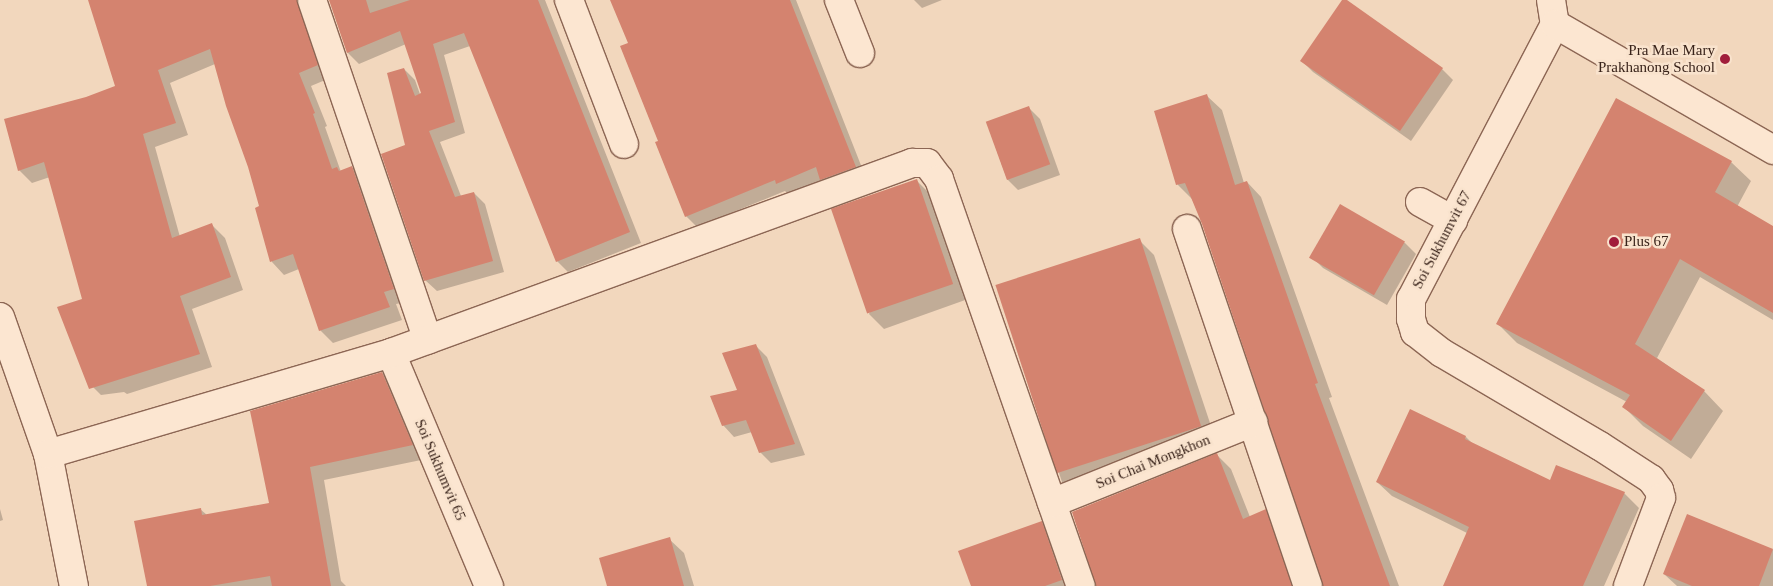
<!DOCTYPE html>
<html>
<head>
<meta charset="utf-8">
<style>
	body { margin:0 }
	#map { position:relative; width:1773px; height:586px; overflow:hidden; background:#f2d7bd; font-family:"Times New Roman",serif }
	div>[style] { position:absolute }
	.shadow>* { inset:0; background:#0003 }
	.building>* { inset:0; background:#d4836f; transform-origin:0 0 }
	.roads { filter:drop-shadow(1px 0 #8c6654) drop-shadow(-1px 0 #8c6654) drop-shadow(0 1px #8c6654) drop-shadow(0 -1px #8c6654) }
	.minor>* { height:28px; margin:-14px; padding:0 14px; transform-origin:14px; border-radius:14px; background:#fce6d1 }
	.dots>* { width:14px; height:14px; translate:-50% -50%; box-sizing:border-box; border:2px solid #f9e3cd; border-radius:50% }
	span { translate:-50% -50%; white-space:nowrap; text-align:center; line-height:1.15; -webkit-text-stroke:5px #f9e3cd; paint-order:stroke }
	.poi-label { font-size:15px; color:#39231a }
	.right { translate:-100% -50%; text-align:right }
	.left { translate:0 -50%; text-align:left }
	.street-label { font-size:15px; color:#39231a }
</style>
</head>
<body>
<div id="map">
	<div class="shadow">
		<i style="clip-path:polygon(89px 0,308px 0,330px 78px,311px 86px,327px 126px,325px 127px,341px 172px,352px 167px,364px 180px,406px 302px,396px 304px,402px 320px,333px 343px,320px 330px,299px 269px,284px 275px,272px 262px,256px 208px,260px 207px,249px 166px,215px 64px,170px 83px,188px 135px,155px 147px,180px 237px,212px 225px,225px 238px,243px 290px,192px 309px,212px 367px,127px 394px,124px 392px,101px 395px,88px 382px,84px 300px,50px 177px,32px 183px,19px 170px,86px 98px,116px 87px)"></i>
		<i style="clip-path:polygon(366px 0,545px 0,641px 243px,568px 272px,557px 261px,470px 46px,444px 55px,465px 133px,440px 142px,461px 196px,474px 193px,485px 204px,504px 272px,437px 291px,425px 280px,406px 145px,404px 69px,415px 80px,421px 97px,424px 96px,406px 44px,359px 64px,348px 53px,333px 11px)"></i>
		<i style="clip-path:polygon(612px 0,796px 0,866px 178px,833px 190px,823px 180px,788px 194px,785px 191px,697px 227px,686px 216px,629px 44px)"></i>
		<i style="clip-path:polygon(914px 0,942px 0,922px 8px)"></i>
		<i style="clip-path:polygon(1343px 0,1442px 69px,1453px 80px,1411px 141px,1313px 72px,1302px 61px)"></i>
		<i style="clip-path:polygon(1207px 96px,1222px 110px,1244px 183px,1247px 182px,1261px 197px,1332px 397px,1329px 398px,1399px 586px,1324px 586px,1203px 224px,1192px 199px,1178px 185px,1155px 112px)"></i>
		<i style="clip-path:polygon(1029px 108px,1040px 119px,1060px 175px,1018px 190px,1007px 179px,987px 123px)"></i>
		<i style="clip-path:polygon(1731px 162px,1751px 181px,1737px 207px,1773px 228px,1773px 320px,1700px 277px,1657px 358px,1704px 391px,1723px 411px,1691px 459px,1643px 426px,1624px 407px,1627px 402px,1517px 343px,1498px 324px)"></i>
		<i style="clip-path:polygon(916px 180px,931px 195px,968px 299px,884px 329px,869px 314px)"></i>
		<i style="clip-path:polygon(1341px 206px,1405px 243px,1416px 254px,1387px 305px,1323px 268px,1312px 257px)"></i>
		<i style="clip-path:polygon(1139px 240px,1154px 255px,1216px 441px,1078px 497px,1062px 482px,998px 288px)"></i>
		<i style="clip-path:polygon(756px 346px,767px 357px,805px 455px,771px 463px,760px 452px,752px 432px,734px 437px,723px 425px)"></i>
		<i style="clip-path:polygon(382px 373px,396px 387px,426px 459px,324px 480px,341px 581px,346px 586px,148px 586px,200px 509px,207px 515px,271px 504px)"></i>
		<i style="clip-path:polygon(1466px 437px,1473px 444px,1551px 482px,1624px 493px,1639px 508px,1604px 586px,1445px 586px,1467px 533px,1392px 496px,1377px 482px)"></i>
		<i style="clip-path:polygon(1217px 455px,1231px 469px,1250px 517px,1265px 511px,1280px 525px,1300px 586px,1097px 586px)"></i>
		<i style="clip-path:polygon(0 509px,3px 520px,0 521px)"></i>
		<i style="clip-path:polygon(1688px 515px,1773px 550px,1773px 586px,1677px 586px,1664px 574px)"></i>
		<i style="clip-path:polygon(1041px 523px,1056px 537px,1073px 586px,972px 586px)"></i>
		<i style="clip-path:polygon(669px 539px,684px 553px,694px 586px,609px 586px)"></i>
	</div>
	<div class="building">
		<i style="clip-path:polygon(88px 0,297px 0,318px 65px,299px 73px,315px 113px,313px 114px,332px 169px,337px 167px,339px 171px,352px 166px,394px 289px,384px 292px,390px 307px,319px 331px,293px 254px,270px 262px,255px 208px,259px 206px,248px 167px,226px 106px,210px 49px,158px 70px,176px 123px,143px 134px,172px 238px,212px 223px,231px 277px,180px 296px,200px 354px,89px 389px,57px 307px,82px 299px,44px 162px,18px 171px,4px 119px,86px 97px,115px 86px)"></i>
		<i style="clip-path:polygon(329px 0,366px 0,370px 13px,410px 0,538px 0,630px 232px,556px 262px,464px 33px,433px 44px,455px 122px,429px 131px,455px 197px,474px 192px,493px 261px,424px 281px,381px 154px,405px 145px,387px 73px,404px 68px,415px 96px,421px 93px,400px 31px,347px 53px)"></i>
		<i style="clip-path:polygon(610px 0,790px 0,856px 167px,820px 180px,816px 167px,776px 184px,775px 180px,685px 217px,655px 142px,658px 141px,620px 46px,628px 43px)"></i>
		<i style="clip-path:polygon(1342px 0,1347px 0,1443px 68px,1400px 131px,1300px 61px)"></i>
		<i style="clip-path:polygon(1207px 94px,1235px 185px,1247px 181px,1318px 383px,1315px 384px,1390px 586px,1323px 586px,1202px 224px,1185px 183px,1176px 185px,1154px 111px)"></i>
		<i style="clip-path:polygon(1616px 98px,1732px 161px,1715px 192px,1773px 226px,1773px 313px,1680px 259px,1635px 344px,1705px 390px,1671px 441px,1622px 407px,1630px 395px,1496px 324px)"></i>
		<i style="left:1029px;top:106px;width:62px;height:46px;rotate:70deg"></i>
		<i style="left:917px;top:179px;width:111px;height:91px;rotate:71deg"></i>
		<i style="left:1340px;top:204px;width:75px;height:62px;rotate:30deg"></i>
		<i style="left:1140px;top:238px;width:198px;height:152px;rotate:72deg"></i>
		<i style="clip-path:polygon(756px 344px,795px 444px,759px 453px,746px 420px,722px 426px,710px 396px,737px 390px,722px 353px)"></i>
		<i style="clip-path:polygon(382px 372px,413px 445px,310px 467px,331px 586px,272px 586px,270px 576px,210px 586px,147px 586px,134px 521px,201px 508px,202px 515px,269px 503px,250px 411px)"></i>
		<i style="clip-path:polygon(1410px 409px,1466px 436px,1465px 439px,1550px 480px,1556px 465px,1625px 492px,1583px 586px,1443px 586px,1469px 527px,1376px 482px)"></i>
		<i style="clip-path:polygon(1217px 453px,1243px 519px,1266px 509px,1292px 586px,1096px 586px,1072px 512px)"></i>
		<i style="clip-path:polygon(1687px 514px,1773px 549px,1759px 586px,1692px 586px,1663px 574px)"></i>
		<i style="clip-path:polygon(1042px 521px,1062px 580px,1045px 586px,971px 586px,958px 551px)"></i>
		<i style="clip-path:polygon(670px 537px,684px 586px,607px 586px,599px 558px)"></i>
	</div>
	<div class="roads">
		<div class="minor">
			<i style="left:312px;top:0;width:359px;rotate:71.2deg"></i>
			<i style="left:569px;top:0;width:154px;rotate:69.1deg"></i>
			<i style="left:839px;top:0;width:57px;rotate:68.4deg"></i>
			<i style="left:1551px;top:0;width:24px;rotate:81deg"></i>
			<i style="left:1555px;top:24px;width:310px;rotate:117.6deg"></i>
			<i style="left:1411px;top:299px;width:20px;rotate:90deg"></i>
			<i style="left:1411px;top:319px;width:14px;rotate:73deg"></i>
			<i style="left:1415px;top:332px;width:34px;rotate:38deg"></i>
			<i style="left:1442px;top:353px;width:183px;rotate:30.5deg"></i>
			<i style="left:1600px;top:446px;width:61px;rotate:32.9deg"></i>
			<i style="left:1651px;top:479px;width:14px;rotate:54deg"></i>
			<i style="left:1659px;top:490px;width:8px;rotate:76deg"></i>
			<i style="left:1661px;top:498px;width:94px;rotate:110.6deg"></i>
			<i style="left:1555px;top:24px;width:252px;rotate:30deg"></i>
			<i style="left:1420px;top:202px;width:38px;rotate:29deg"></i>
			<i style="left:1187px;top:229px;width:377px;rotate:71.3deg"></i>
			<i style="left:0;top:317px;width:145px;rotate:70.7deg"></i>
			<i style="left:48px;top:454px;width:135px;rotate:78.9deg"></i>
			<i style="left:391px;top:353px;width:253px;rotate:67.2deg"></i>
			<i style="left:48px;top:454px;width:358px;rotate:-16.4deg"></i>
			<i style="left:391px;top:353px;width:555px;rotate:-20.04deg"></i>
			<i style="left:912px;top:163px;width:15px"></i>
			<i style="left:927px;top:163px;width:20px;rotate:53deg"></i>
			<i style="left:939px;top:179px;width:431px;rotate:70.8deg"></i>
			<i style="left:1052px;top:503px;width:217px;rotate:-21.9deg"></i>
		</div>
	</div>
	<div class="dots">
		<i style="left:1725px;top:59px;background:#a11e3b"></i>
		<i style="left:1614px;top:242px;background:#a11e3b"></i>
	</div>
	<div class="poi-label">
		<span class="right" style="left:1715px;top:59px">Pra Mae Mary<br>Prakhanong School</span>
		<span class="left" style="left:1624px;top:242px">Plus 67</span>
	</div>
	<div class="street-label">
		<span style="left:1442px;top:240px;rotate:-62deg">Soi Sukhumvit 67</span>
		<span style="left:1153px;top:462px;rotate:-22deg">Soi Chai Mongkhon</span>
		<span style="left:440px;top:470px;rotate:67deg">Soi Sukhumvit 65</span>
	</div>
</div>
</body>
</html>
